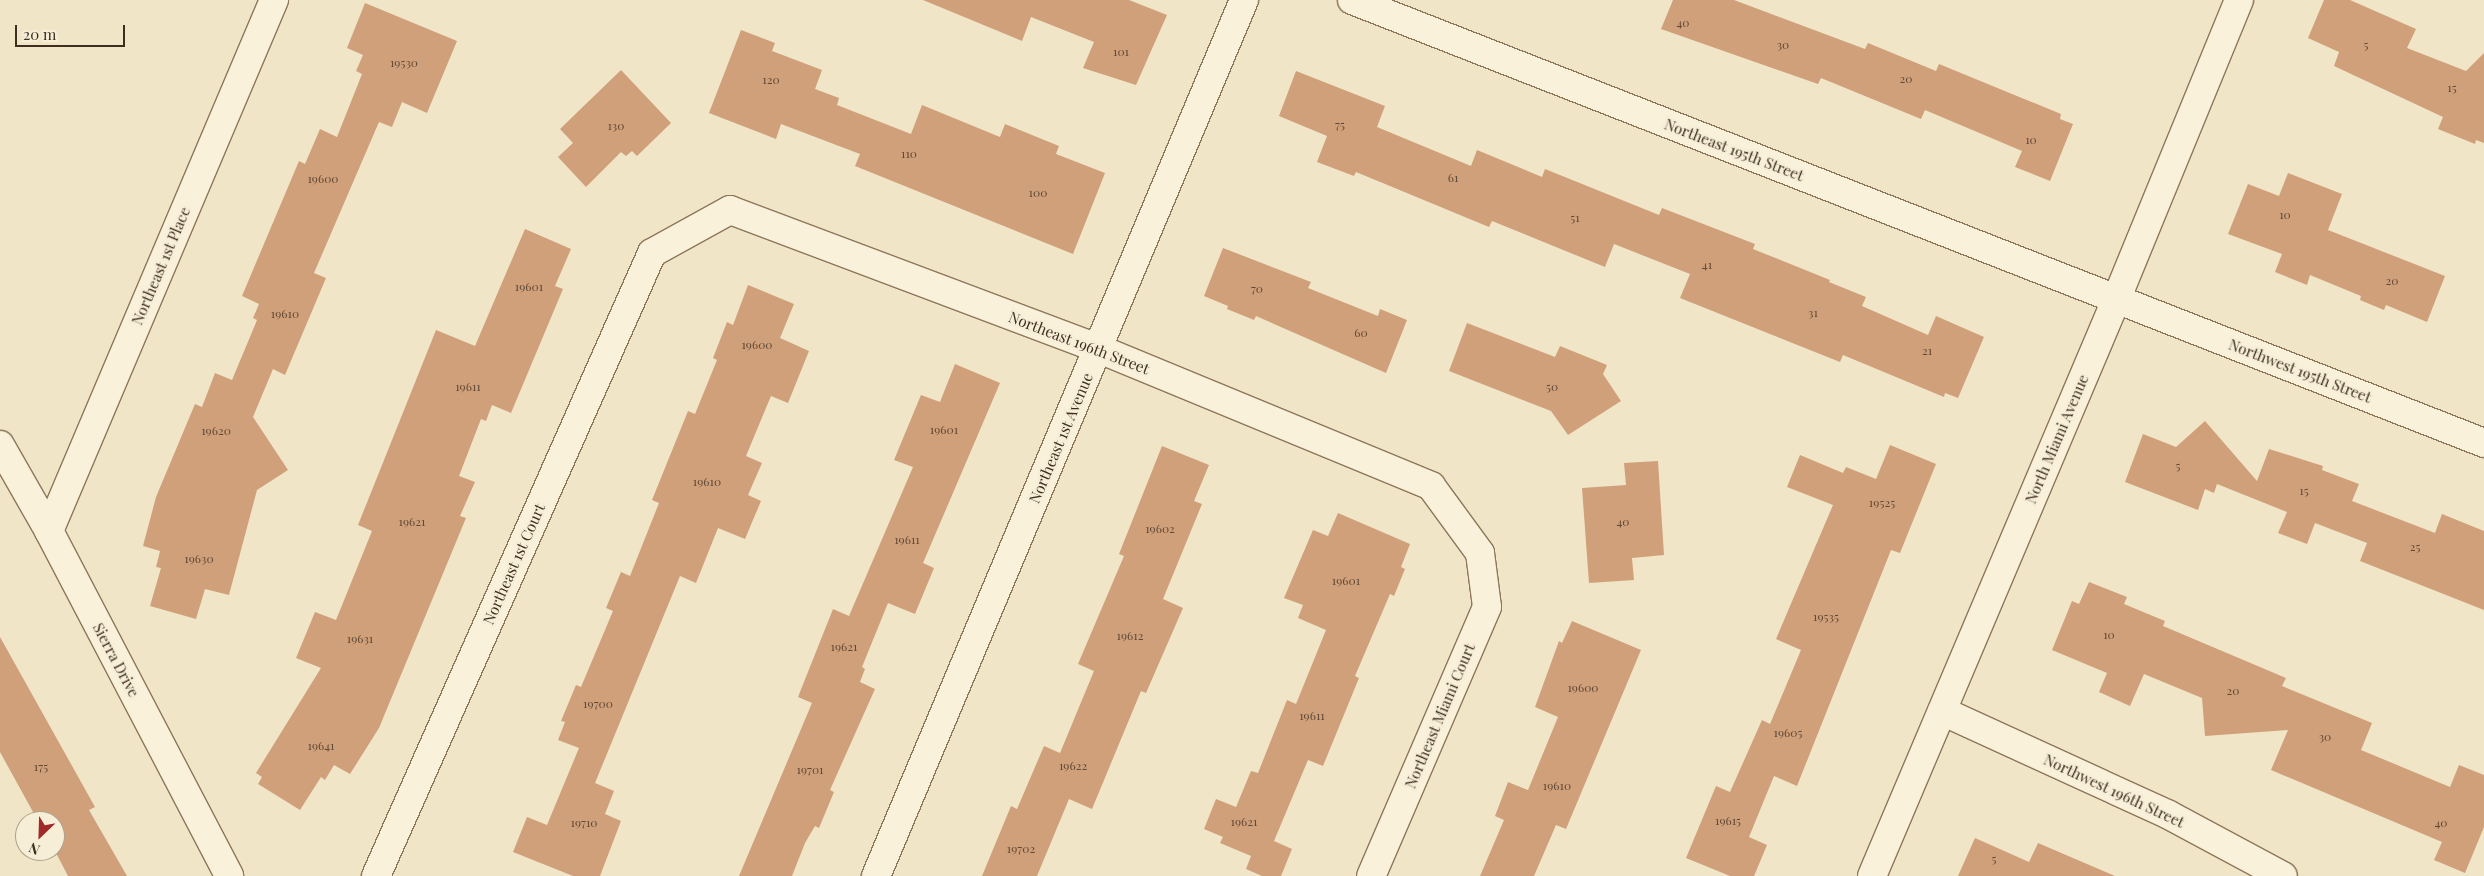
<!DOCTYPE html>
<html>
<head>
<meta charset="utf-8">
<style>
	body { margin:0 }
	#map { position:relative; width:2484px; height:876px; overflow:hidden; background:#f0e5c7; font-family:"Playfair Display",serif }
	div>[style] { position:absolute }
	.building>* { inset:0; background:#d0a07b }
	.roads { filter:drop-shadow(1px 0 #8d775b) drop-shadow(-1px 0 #8d775b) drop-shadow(0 1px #8d775b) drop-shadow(0 -1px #8d775b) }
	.street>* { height:28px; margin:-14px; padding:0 14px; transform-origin:14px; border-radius:14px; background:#faf1db }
	.secondary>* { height:28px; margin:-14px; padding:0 14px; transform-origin:14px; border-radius:14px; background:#faf1db }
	span { translate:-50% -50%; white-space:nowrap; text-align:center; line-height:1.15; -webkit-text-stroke:4.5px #f7eed7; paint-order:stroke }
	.number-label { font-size:12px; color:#624a36 }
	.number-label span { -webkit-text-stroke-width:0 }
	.street-label { font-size:15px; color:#3d2e1f }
	.north { position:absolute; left:15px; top:811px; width:50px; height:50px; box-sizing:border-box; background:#f7eed7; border:1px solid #ada18d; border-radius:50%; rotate:204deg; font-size:14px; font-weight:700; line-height:20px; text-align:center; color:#3d2e1f }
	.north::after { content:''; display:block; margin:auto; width:18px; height:22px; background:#9f2a28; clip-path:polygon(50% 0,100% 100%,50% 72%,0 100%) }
	.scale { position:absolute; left:15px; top:25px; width:110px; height:22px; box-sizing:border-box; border:2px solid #3d2e1f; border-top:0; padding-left:6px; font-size:15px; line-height:18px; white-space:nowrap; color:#3d2e1f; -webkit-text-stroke:4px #f7eed7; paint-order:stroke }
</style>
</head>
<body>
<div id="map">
	<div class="building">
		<i style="clip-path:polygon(923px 0,1129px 0,1167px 15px,1136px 85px,1083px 68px,1094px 42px,1031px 17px,1022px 41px)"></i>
		<i style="clip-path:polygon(1673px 0,1734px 0,1865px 49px,1868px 43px,1936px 71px,1939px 64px,2061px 114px,2060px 119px,2073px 124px,2050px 181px,2015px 167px,2022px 151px,1925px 110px,1921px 119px,1821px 78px,1818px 84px,1661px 29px)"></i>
		<i style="clip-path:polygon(2324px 0,2350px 0,2416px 29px,2407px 48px,2466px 71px,2484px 53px,2484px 143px,2476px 140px,2475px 144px,2438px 129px,2443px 117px,2334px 66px,2339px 52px,2308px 38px)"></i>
		<i style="clip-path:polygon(365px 3px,457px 41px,427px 113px,402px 102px,392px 127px,379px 122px,314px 273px,326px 278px,285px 375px,273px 369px,253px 417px,288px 470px,257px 490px,229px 595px,205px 589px,196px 619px,150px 606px,161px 568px,156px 567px,160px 551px,143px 546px,156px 497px,195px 404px,202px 407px,215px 373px,232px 380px,257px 320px,253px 318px,259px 304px,242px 296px,299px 161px,305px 164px,320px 129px,337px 137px,362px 74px,356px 71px,363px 55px,347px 48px)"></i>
		<i style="clip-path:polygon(741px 30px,775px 43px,772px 51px,822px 70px,815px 89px,839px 98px,837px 105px,911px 134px,922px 105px,1000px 137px,1005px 124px,1059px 146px,1056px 154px,1105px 173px,1073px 254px,855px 166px,860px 154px,781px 124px,776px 139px,709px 113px)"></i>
		<i style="clip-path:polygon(621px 70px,671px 123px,637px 156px,632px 151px,626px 156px,621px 152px,586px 187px,558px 157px,573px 143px,560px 129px)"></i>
		<i style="clip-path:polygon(1296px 71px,1385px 106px,1377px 127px,1471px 166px,1477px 150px,1542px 177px,1545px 169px,1659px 215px,1662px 208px,1755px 244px,1753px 249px,1830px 280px,1829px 282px,1866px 297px,1862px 306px,1928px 335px,1936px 316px,1984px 337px,1958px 398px,1945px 393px,1944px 397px,1843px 355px,1840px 362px,1680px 298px,1690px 274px,1614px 244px,1605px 267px,1492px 221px,1489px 227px,1356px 172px,1354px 176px,1317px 162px,1327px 136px,1279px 116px)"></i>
		<i style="clip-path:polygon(2288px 173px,2342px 194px,2328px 230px,2445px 276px,2427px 322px,2386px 305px,2384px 310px,2360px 300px,2361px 296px,2310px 275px,2307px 285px,2275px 272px,2282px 254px,2228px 234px,2248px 184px,2279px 196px)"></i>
		<i style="clip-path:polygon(525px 229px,571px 249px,555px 286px,563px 289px,511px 413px,492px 405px,486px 421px,481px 419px,459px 476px,475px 482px,460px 516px,466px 518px,379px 728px,350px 774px,334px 765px,325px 780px,321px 777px,300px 810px,258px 784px,262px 777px,256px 773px,321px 668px,296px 658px,315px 612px,336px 620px,372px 531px,358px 525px,436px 330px,475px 346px)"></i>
		<i style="clip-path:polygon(1223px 248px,1311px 282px,1308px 288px,1378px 316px,1380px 309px,1407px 320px,1386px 373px,1256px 316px,1254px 320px,1227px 309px,1228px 306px,1204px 296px)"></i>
		<i style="clip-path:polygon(748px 285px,794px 304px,780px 338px,809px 351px,788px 403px,771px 396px,746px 456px,762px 463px,748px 495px,761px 501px,745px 539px,718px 528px,696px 583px,680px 576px,595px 783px,614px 791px,605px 814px,621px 821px,600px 876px,573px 876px,513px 852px,527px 817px,547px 825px,579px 748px,558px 740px,565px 722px,561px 721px,576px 685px,581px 687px,613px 611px,606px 608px,621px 572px,630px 576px,659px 503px,652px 500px,688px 411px,695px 414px,717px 360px,713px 358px,727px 322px,733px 325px)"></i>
		<i style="clip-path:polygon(1467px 323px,1555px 357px,1560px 346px,1607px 365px,1603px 374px,1621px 401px,1568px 435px,1551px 411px,1449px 371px)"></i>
		<i style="clip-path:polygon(955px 364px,1000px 383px,923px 563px,934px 568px,915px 614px,888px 603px,862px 667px,865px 669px,860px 682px,875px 689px,830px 790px,834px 792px,819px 828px,815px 826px,805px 843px,792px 876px,739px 876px,812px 703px,798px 697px,833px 609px,849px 616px,913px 467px,894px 460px,921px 395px,940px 402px)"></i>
		<i style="clip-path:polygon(2205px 421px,2257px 481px,2269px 449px,2323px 466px,2322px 470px,2359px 484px,2352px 501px,2435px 533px,2442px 514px,2484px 531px,2484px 610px,2360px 561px,2367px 543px,2315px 523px,2307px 544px,2278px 533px,2287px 512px,2217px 484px,2214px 493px,2205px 489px,2198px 510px,2125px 482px,2143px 434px,2176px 447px)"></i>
		<i style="clip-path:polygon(1890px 445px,1936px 464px,1900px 553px,1891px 550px,1797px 786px,1774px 776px,1749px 837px,1767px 845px,1754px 876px,1730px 876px,1686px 858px,1716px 786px,1730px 792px,1762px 720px,1770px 724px,1801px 650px,1776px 639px,1833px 505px,1787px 487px,1800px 455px,1843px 473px,1846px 467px,1876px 479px)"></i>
		<i style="clip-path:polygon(1162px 446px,1209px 465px,1194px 501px,1202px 504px,1163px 599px,1183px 608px,1146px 693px,1141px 691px,1092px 809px,1069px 799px,1037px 876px,982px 876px,1011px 806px,1017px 809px,1044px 746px,1060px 753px,1094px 671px,1078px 664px,1124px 556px,1119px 554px)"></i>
		<i style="clip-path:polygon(1658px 461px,1664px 555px,1632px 558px,1634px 580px,1589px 583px,1582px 488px,1626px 485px,1624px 463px)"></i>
		<i style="clip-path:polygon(1338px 513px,1410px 544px,1401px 567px,1405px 569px,1394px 596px,1390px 594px,1355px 676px,1359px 678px,1323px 766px,1308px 760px,1274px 841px,1292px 849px,1281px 876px,1262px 876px,1246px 869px,1251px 856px,1220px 843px,1223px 837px,1204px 829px,1216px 799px,1236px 807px,1251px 771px,1258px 773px,1287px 700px,1296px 704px,1326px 630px,1298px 618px,1303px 605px,1284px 598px,1313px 530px,1328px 536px)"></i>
		<i style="clip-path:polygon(2089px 582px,2127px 597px,2124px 604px,2165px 621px,2163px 626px,2286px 678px,2282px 686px,2372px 723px,2361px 750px,2450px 787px,2459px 765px,2484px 775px,2484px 827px,2465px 873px,2434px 860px,2442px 842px,2271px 770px,2288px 730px,2205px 736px,2202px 698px,2144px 674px,2130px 706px,2099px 692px,2107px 673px,2052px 650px,2072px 601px,2079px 604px)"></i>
		<i style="clip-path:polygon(1572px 621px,1641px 650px,1566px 829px,1556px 825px,1534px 876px,1480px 876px,1504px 820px,1495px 816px,1508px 782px,1528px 790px,1558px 717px,1535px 707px,1559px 641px,1562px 643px)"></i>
		<i style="clip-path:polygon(0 637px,95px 807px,89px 810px,127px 876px,68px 876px,55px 851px,55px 821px,38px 821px,0 752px)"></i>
		<i style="clip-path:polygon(1975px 838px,2029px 862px,2038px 843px,2115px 876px,1958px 876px)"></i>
	</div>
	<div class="roads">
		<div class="street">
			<i style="left:1352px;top:0;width:1216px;rotate:21.37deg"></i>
			<i style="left:0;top:445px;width:99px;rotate:60.3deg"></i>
			<i style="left:49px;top:531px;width:389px;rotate:62.4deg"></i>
			<i style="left:49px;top:531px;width:577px;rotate:-67.04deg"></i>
			<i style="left:1942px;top:711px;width:250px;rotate:24.6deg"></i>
			<i style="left:2169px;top:815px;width:129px;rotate:28.2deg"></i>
			<i style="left:376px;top:876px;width:681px;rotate:-66.11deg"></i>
			<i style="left:652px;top:253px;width:89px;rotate:-28.9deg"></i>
			<i style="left:730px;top:210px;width:394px;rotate:20.6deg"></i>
			<i style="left:1099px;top:349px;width:359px;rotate:22.4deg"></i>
			<i style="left:1431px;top:486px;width:83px;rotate:53.8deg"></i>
			<i style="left:1480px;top:553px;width:54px;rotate:82.6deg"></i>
			<i style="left:1487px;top:607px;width:293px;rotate:113.3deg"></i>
			<i style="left:876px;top:876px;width:950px;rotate:-67.21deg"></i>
		</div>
		<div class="secondary">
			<i style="left:1872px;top:876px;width:626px;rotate:-67.04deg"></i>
			<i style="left:2116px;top:300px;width:324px;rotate:-67.7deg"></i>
		</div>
	</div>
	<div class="number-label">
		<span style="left:1683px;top:23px">40</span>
		<span style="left:1783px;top:45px">30</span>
		<span style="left:2366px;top:45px">5</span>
		<span style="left:1121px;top:52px">101</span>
		<span style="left:404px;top:63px">19530</span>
		<span style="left:1906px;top:79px">20</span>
		<span style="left:771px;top:80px">120</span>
		<span style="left:2452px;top:88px">15</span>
		<span style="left:1340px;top:125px">75</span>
		<span style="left:616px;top:126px">130</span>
		<span style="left:2031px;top:140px">10</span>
		<span style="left:909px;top:154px">110</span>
		<span style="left:1453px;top:178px">61</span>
		<span style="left:323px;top:179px">19600</span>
		<span style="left:1038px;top:193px">100</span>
		<span style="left:2285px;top:215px">10</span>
		<span style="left:1575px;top:218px">51</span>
		<span style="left:1707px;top:265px">41</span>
		<span style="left:2392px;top:281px">20</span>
		<span style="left:529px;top:287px">19601</span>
		<span style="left:1257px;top:289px">70</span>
		<span style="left:1813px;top:313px">31</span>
		<span style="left:285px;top:314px">19610</span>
		<span style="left:1361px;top:333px">60</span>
		<span style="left:757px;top:345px">19600</span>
		<span style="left:1927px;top:351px">21</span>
		<span style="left:468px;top:387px">19611</span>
		<span style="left:1552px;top:387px">50</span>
		<span style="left:944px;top:430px">19601</span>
		<span style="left:216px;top:431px">19620</span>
		<span style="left:2178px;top:466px">5</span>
		<span style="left:707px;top:482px">19610</span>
		<span style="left:2304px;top:491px">15</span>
		<span style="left:1882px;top:503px">19525</span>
		<span style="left:412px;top:522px">19621</span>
		<span style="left:1623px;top:522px">40</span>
		<span style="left:1160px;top:529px">19602</span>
		<span style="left:907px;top:540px">19611</span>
		<span style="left:2415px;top:547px">25</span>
		<span style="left:199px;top:559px">19630</span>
		<span style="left:1346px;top:581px">19601</span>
		<span style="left:1826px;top:617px">19535</span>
		<span style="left:2109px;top:635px">10</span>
		<span style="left:1130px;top:636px">19612</span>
		<span style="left:360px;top:639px">19631</span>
		<span style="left:844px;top:647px">19621</span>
		<span style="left:1583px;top:688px">19600</span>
		<span style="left:2233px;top:691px">20</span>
		<span style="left:598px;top:704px">19700</span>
		<span style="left:1312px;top:716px">19611</span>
		<span style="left:1788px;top:733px">19605</span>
		<span style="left:2325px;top:737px">30</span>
		<span style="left:321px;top:746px">19641</span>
		<span style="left:1073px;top:766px">19622</span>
		<span style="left:41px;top:767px">175</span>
		<span style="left:810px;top:770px">19701</span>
		<span style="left:1557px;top:786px">19610</span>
		<span style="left:1728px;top:821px">19615</span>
		<span style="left:1244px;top:822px">19621</span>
		<span style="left:584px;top:823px">19710</span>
		<span style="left:2441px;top:823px">40</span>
		<span style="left:1021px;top:849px">19702</span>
		<span style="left:1994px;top:859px">5</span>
	</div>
	<div class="street-label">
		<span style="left:1734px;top:150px;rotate:21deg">Northeast 195th Street</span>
		<span style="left:161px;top:266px;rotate:-67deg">Northeast 1st Place</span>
		<span style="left:1079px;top:343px;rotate:21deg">Northeast 196th Street</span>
		<span style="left:2300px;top:371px;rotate:21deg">Northwest 195th Street</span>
		<span style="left:1061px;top:438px;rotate:-67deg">Northeast 1st Avenue</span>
		<span style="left:2057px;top:439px;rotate:-67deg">North Miami Avenue</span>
		<span style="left:514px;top:564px;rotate:-66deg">Northeast 1st Court</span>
		<span style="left:116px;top:660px;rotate:62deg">Sierra Drive</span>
		<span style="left:1440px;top:716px;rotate:-67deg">Northeast Miami Court</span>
		<span style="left:2114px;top:791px;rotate:25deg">Northwest 196th Street</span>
	</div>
	<div class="north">N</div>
	<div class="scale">20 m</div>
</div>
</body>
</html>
